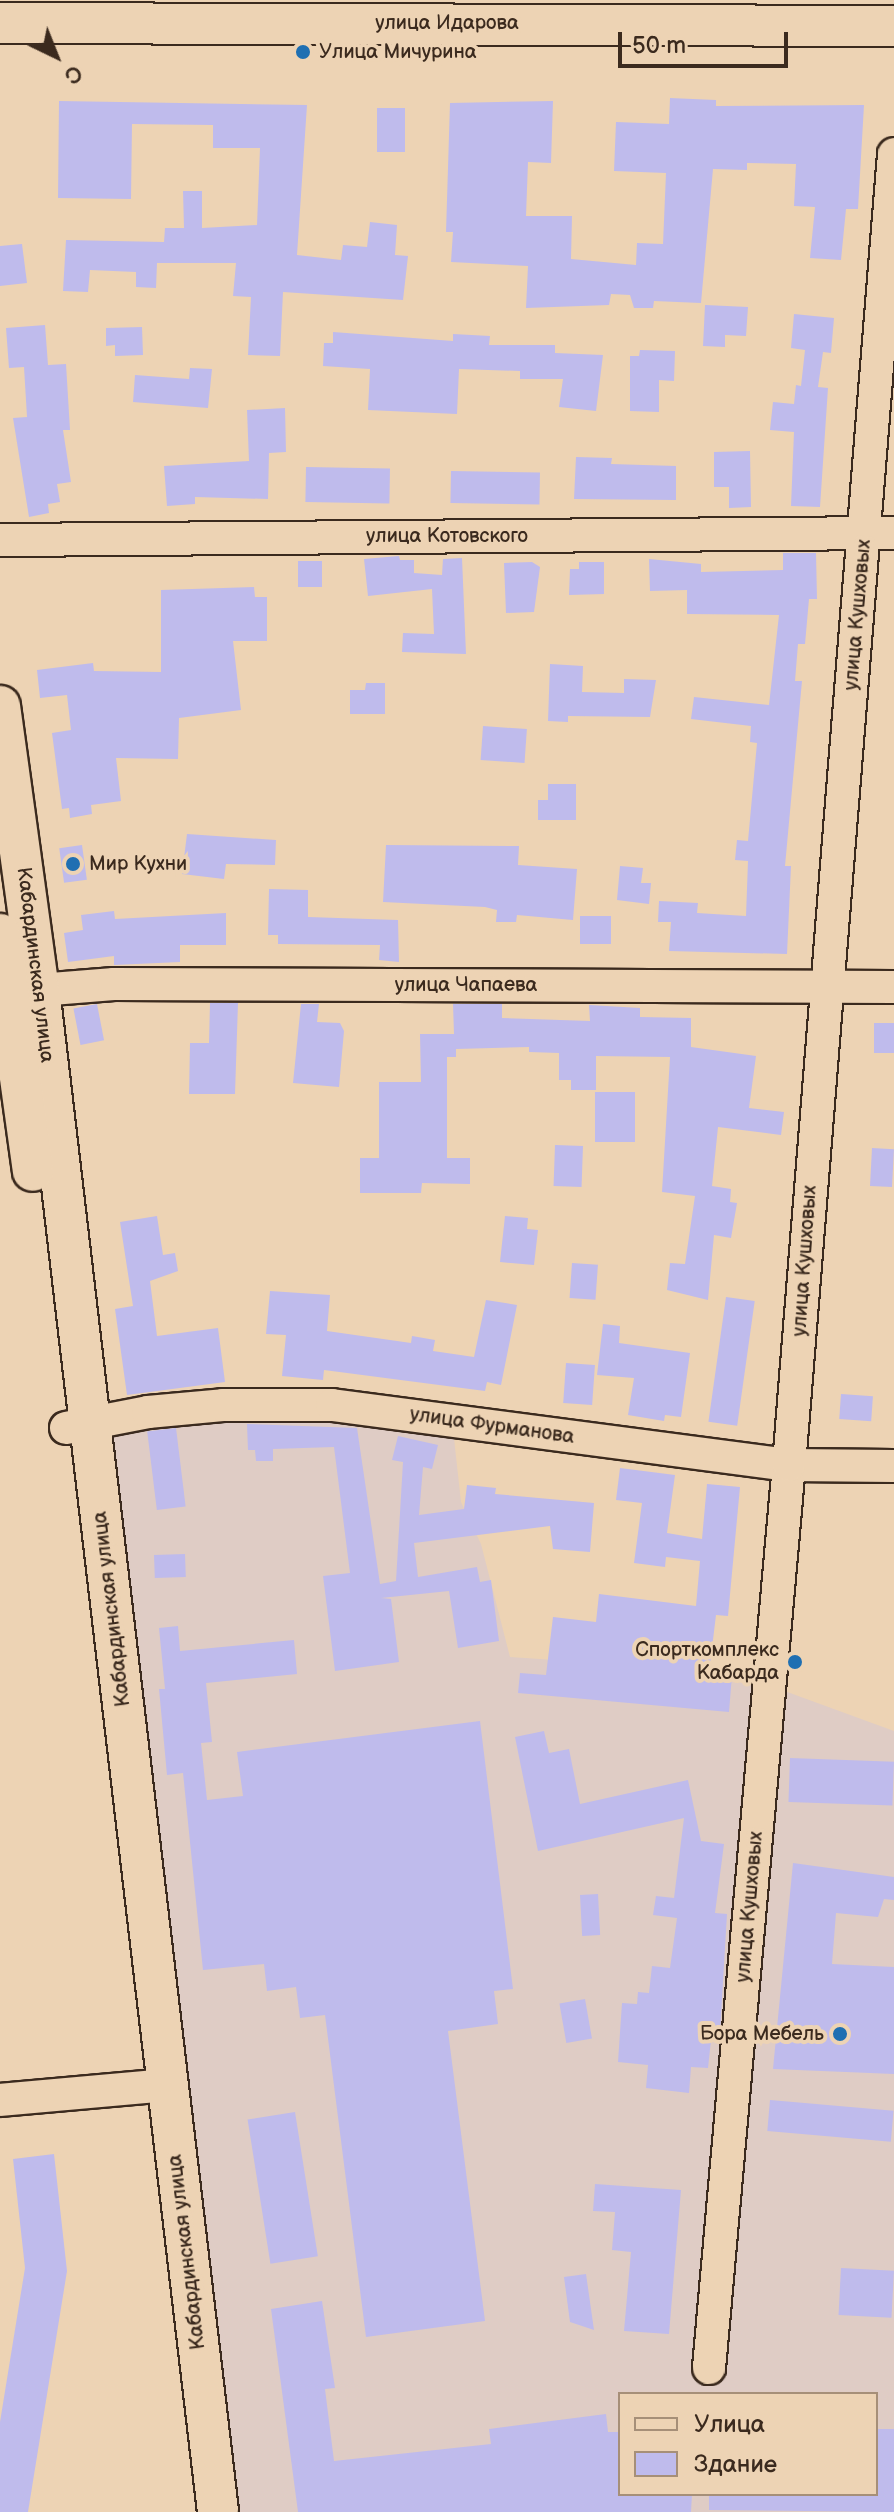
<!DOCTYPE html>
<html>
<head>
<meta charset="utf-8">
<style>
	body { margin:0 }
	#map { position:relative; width:894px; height:2512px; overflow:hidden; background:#edd3b4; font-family:"Balsamiq Sans",sans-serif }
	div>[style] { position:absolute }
	.built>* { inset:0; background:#dfccc5 }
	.building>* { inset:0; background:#bfbbec; transform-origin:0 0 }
	.roads { filter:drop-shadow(2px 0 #3b2a1e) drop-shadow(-2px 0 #3b2a1e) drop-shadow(0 2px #3b2a1e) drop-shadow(0 -2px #3b2a1e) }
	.minor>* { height:32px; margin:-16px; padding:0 16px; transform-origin:16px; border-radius:16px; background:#edd3b4 }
	.major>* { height:40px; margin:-20px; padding:0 20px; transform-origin:20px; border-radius:20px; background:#edd3b4 }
	.dots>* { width:22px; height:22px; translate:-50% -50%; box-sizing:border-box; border:4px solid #edd3b4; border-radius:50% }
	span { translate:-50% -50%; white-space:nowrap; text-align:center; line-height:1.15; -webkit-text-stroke:8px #edd3b4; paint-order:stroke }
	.street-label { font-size:20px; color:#3b2a1e }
	.poi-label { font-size:20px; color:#3b2a1e }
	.left { translate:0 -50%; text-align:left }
	.right { translate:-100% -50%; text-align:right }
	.legend { position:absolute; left:618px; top:2392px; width:260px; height:104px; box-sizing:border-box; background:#edd3b4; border:2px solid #a68f78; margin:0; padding:10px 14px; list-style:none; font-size:24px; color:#3b2a1e }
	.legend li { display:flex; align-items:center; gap:16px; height:40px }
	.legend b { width:40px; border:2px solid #a68f78 }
	.north { position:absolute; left:16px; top:16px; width:80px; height:80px; -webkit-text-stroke:6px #edd3b4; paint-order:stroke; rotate:137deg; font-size:22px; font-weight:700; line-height:32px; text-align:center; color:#3b2a1e }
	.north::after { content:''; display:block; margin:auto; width:28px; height:36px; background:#3b2a1e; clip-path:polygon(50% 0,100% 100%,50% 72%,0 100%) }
	.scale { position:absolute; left:618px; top:32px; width:170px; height:36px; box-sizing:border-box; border:4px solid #3b2a1e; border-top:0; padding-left:10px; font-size:24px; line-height:28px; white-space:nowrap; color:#3b2a1e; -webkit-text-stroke:6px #edd3b4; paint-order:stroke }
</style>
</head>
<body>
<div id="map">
	<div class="built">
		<i style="clip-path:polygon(evenodd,148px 1412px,452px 1420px,461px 1502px,481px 1544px,510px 1657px,733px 1672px,894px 1731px,894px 2512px,218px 2512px,90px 1424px,148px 1412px,620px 2394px,876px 2394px,876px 2494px,620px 2494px,620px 2394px)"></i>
	</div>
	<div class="building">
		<i style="clip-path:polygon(670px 98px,716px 100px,716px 106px,864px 105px,858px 209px,846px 209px,841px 260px,810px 258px,815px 207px,794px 206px,796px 164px,747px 163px,747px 170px,713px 169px,701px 303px,654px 301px,653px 308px,634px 308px,630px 295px,611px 294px,609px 305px,526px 308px,528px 266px,451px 262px,453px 232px,446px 232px,450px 103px,553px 101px,551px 163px,528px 162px,526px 216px,572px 216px,571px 259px,636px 265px,637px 243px,663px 244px,666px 173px,614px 171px,616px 122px,669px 124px)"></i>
		<i style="clip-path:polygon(59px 101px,307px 105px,297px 255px,341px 260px,343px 245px,367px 247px,370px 222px,397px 225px,395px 255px,408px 256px,403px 300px,283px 292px,280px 356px,248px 355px,251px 297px,233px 296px,236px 263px,157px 263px,156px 288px,136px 287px,136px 272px,90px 270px,88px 292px,63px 291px,66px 240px,164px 242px,165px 228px,184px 228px,183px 191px,202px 191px,202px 228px,257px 225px,260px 148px,213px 148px,213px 125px,132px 124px,131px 199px,58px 198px)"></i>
		<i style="left:377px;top:108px;width:28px;height:44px"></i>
		<i style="clip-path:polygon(22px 244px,27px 283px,0 286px,0 246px)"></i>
		<i style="clip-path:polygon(705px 305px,748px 307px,746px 336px,725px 335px,725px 347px,703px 346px)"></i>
		<i style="clip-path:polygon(794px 314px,834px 318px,831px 353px,823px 352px,818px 387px,828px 388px,820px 507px,791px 506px,794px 432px,770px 430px,773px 402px,794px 404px,796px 385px,801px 386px,805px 350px,791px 348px)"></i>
		<i style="clip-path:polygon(45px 325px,48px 365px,66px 364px,70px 430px,63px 430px,71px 482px,57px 484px,60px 502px,48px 504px,49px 513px,29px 517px,13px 418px,27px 417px,24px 367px,9px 368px,6px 328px)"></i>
		<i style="clip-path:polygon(142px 327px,143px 355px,115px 356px,115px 345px,106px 346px,106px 328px)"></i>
		<i style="clip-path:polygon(333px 332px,453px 341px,453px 334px,490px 336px,489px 345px,555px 345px,555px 353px,603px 355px,596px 411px,559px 407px,563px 379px,520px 379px,520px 371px,459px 369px,457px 414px,368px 410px,370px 369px,323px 366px,324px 343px,333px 343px)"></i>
		<i style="clip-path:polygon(640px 350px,675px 351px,674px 381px,659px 380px,659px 412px,630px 411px,630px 356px,639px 356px)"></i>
		<i style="clip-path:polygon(190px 368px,212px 369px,208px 408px,133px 402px,135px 375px,189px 379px)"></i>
		<i style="clip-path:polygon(285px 408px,286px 452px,269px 453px,268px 499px,195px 497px,195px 504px,167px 506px,164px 466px,249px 461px,247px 410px)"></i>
		<i style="clip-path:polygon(750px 451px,751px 507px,729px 508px,729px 487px,714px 487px,714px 452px)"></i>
		<i style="clip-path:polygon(576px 457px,612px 458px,611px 464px,676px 466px,676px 500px,574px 499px)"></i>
		<i style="left:306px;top:467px;width:84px;height:35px;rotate:1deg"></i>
		<i style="left:451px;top:471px;width:89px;height:32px;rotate:1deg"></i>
		<i style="clip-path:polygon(783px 553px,816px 553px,817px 599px,809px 599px,805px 644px,798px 644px,795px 681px,802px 681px,785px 866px,791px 866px,787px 954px,669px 951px,671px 922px,658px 922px,659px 901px,698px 903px,697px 913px,746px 916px,748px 861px,735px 860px,737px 840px,748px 841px,757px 743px,750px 742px,751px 726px,691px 719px,694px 697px,769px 705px,779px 615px,687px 614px,687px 590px,650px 591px,649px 559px,701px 564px,701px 572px,783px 570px)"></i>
		<i style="clip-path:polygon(399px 556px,400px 560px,414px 560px,414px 573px,442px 575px,443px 559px,462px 558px,466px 654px,402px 652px,403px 633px,434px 634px,432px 589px,368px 596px,364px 559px)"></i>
		<i style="left:298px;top:561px;width:24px;height:26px"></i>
		<i style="clip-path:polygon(532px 562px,540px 567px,534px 612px,506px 613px,504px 563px)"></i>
		<i style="clip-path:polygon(579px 562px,604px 562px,604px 594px,569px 595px,570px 569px,579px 569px)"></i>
		<i style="clip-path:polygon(254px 587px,255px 597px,267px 597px,267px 641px,233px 641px,241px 710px,179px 718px,178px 759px,116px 758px,121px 801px,91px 805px,92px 814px,70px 818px,69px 808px,62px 809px,52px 733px,71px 730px,67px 695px,40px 698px,37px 670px,93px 663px,94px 671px,161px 672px,161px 590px)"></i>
		<i style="clip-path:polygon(550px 664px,583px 666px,582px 692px,624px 693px,624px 679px,656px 680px,650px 717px,568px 716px,568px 722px,548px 721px)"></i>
		<i style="clip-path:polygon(366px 683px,385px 683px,385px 714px,350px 714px,350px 690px,365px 690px)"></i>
		<i style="left:483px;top:726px;width:44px;height:34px;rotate:4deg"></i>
		<i style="clip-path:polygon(548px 784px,576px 784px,576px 820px,538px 820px,538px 800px,548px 800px)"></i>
		<i style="clip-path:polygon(187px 834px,276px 840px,275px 865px,226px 864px,224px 879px,182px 874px)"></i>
		<i style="left:82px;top:845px;width:35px;height:23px;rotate:82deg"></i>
		<i style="clip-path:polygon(386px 845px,519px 846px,518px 865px,577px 869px,573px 920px,517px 915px,516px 922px,496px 922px,497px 910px,485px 907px,383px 902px)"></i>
		<i style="clip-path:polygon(620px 866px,643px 868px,641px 883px,651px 883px,649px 904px,617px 900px)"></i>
		<i style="clip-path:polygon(269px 889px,308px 890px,308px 917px,398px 920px,399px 962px,379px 960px,380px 945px,278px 944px,278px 935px,268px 935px)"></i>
		<i style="clip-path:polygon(114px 911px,115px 919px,226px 913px,226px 945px,180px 945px,180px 962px,114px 965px,114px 956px,68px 962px,64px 933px,83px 930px,81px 915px)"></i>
		<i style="left:580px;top:916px;width:31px;height:28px"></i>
		<i style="clip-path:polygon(210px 1003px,238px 1003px,235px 1094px,189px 1094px,190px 1043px,209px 1043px)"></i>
		<i style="left:97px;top:1004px;width:37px;height:24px;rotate:79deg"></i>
		<i style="clip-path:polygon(301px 1004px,319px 1004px,317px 1022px,340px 1023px,344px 1031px,339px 1087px,293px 1083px)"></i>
		<i style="clip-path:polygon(453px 1004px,502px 1004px,502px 1018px,590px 1021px,589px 1005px,640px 1008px,640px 1017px,691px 1018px,691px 1047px,756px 1056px,749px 1108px,784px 1112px,781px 1135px,718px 1127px,712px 1186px,731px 1189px,730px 1202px,737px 1203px,731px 1238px,714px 1235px,708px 1300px,667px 1290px,670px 1263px,685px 1264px,695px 1196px,662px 1192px,670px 1057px,596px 1056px,596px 1090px,571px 1090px,571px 1080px,559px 1080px,559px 1053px,529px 1052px,529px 1047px,456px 1049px,456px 1057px,447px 1057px,447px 1158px,470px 1158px,470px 1184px,422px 1183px,421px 1193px,360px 1193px,360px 1158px,379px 1158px,379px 1082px,421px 1082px,420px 1034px,454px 1034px)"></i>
		<i style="left:894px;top:1023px;width:30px;height:20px;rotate:90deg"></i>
		<i style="left:595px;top:1092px;width:40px;height:50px"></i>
		<i style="left:555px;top:1145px;width:28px;height:41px;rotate:2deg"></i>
		<i style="left:872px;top:1148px;width:22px;height:38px;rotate:3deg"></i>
		<i style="clip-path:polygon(157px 1216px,163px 1255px,175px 1253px,178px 1271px,150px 1281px,157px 1336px,218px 1328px,225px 1382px,127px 1395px,115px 1309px,133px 1306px,120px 1222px)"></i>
		<i style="clip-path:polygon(505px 1216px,528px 1218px,527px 1229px,538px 1230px,534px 1265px,500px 1262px)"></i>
		<i style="left:572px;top:1263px;width:26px;height:35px;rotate:4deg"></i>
		<i style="clip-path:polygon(270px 1291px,330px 1295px,327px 1331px,411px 1343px,412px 1336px,435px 1340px,433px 1351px,474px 1357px,486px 1300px,517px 1305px,501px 1385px,487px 1382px,485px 1391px,324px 1370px,323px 1380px,282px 1376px,286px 1335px,266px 1334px)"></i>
		<i style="left:726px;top:1297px;width:29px;height:126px;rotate:8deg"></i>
		<i style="clip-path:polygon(603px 1324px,620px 1326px,619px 1343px,690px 1353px,681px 1417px,665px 1415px,664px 1421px,628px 1415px,634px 1378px,597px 1375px)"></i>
		<i style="left:566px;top:1363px;width:29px;height:40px;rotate:4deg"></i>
		<i style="left:841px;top:1394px;width:32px;height:25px;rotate:4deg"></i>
		<i style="clip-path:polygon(247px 1424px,357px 1428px,380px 1584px,396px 1581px,403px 1462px,392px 1460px,398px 1436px,438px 1445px,432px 1469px,423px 1467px,419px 1515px,464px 1509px,467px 1485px,496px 1488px,495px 1494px,594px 1503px,590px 1552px,553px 1549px,550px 1526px,414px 1543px,418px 1577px,477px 1567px,480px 1582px,491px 1580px,499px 1641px,458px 1648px,449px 1591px,381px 1598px,391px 1599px,399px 1662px,335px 1671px,323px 1576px,350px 1573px,334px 1447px,273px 1449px,273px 1461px,256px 1461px,255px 1450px,248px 1450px)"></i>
		<i style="left:176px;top:1428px;width:79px;height:29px;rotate:83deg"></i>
		<i style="clip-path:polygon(620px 1468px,675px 1475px,667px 1533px,702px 1539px,707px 1484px,740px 1487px,728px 1616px,716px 1615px,709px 1673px,732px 1675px,729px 1712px,518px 1693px,520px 1673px,546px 1675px,553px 1617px,596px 1622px,599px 1594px,696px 1606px,700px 1561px,666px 1557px,665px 1567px,634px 1563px,642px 1503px,616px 1500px)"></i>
		<i style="left:185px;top:1554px;width:23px;height:31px;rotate:88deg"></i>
		<i style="clip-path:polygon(178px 1626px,180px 1651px,294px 1640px,297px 1674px,206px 1683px,212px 1742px,201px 1743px,207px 1800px,243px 1796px,237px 1752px,480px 1721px,513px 1989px,494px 1991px,498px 2024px,448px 2031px,485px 2321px,366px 2337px,325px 2015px,300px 2018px,296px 1987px,267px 1991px,264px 1964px,203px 1970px,183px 1773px,167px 1775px,159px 1689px,165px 1689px,159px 1628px)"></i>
		<i style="clip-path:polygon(544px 1731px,549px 1753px,569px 1749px,580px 1804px,688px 1780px,701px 1841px,724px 1844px,715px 1913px,727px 1914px,720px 2032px,712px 2031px,708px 2068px,691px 2067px,689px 2093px,646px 2088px,648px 2065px,618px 2062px,622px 2003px,637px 2004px,638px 1992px,649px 1993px,652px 1966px,670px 1968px,677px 1918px,653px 1915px,656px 1896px,674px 1898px,684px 1818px,538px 1851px,515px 1737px)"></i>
		<i style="left:790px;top:1758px;width:104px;height:44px;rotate:2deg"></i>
		<i style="clip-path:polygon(793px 1863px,894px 1877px,894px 1900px,884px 1899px,878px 1917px,836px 1913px,832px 1964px,894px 1967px,894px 2074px,773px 2069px)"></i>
		<i style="left:598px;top:1894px;width:41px;height:18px;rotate:87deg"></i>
		<i style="left:585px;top:1999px;width:40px;height:26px;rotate:80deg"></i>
		<i style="left:770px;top:2100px;width:124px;height:31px;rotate:5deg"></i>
		<i style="left:295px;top:2112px;width:146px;height:48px;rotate:81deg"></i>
		<i style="clip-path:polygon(54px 2154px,67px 2271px,28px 2512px,0 2512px,0 2422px,25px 2268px,13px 2159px)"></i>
		<i style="clip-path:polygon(595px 2184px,681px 2190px,669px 2334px,624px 2331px,631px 2252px,612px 2250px,615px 2212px,593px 2211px)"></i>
		<i style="left:841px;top:2268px;width:53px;height:47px;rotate:3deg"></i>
		<i style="clip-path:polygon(586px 2274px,594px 2330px,570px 2322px,564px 2277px)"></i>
		<i style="clip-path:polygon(322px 2301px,335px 2388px,325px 2389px,334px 2461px,491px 2444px,489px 2429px,606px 2414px,608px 2432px,620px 2432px,620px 2494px,692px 2494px,691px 2512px,298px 2512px,271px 2309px)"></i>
		<i style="clip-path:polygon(876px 2429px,894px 2429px,894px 2512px,709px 2510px,709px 2494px,876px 2494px)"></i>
	</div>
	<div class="roads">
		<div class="minor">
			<i style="left:0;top:540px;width:894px;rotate:-0.45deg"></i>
			<i style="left:39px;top:990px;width:75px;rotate:-4.6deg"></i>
			<i style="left:114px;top:984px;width:780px;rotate:0.22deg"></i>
			<i style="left:66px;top:1428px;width:84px;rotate:-11deg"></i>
			<i style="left:148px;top:1412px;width:75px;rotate:-5.3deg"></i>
			<i style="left:223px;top:1405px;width:109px"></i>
			<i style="left:332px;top:1405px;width:461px;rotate:7.5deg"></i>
			<i style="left:789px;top:1465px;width:105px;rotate:0.5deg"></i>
			<i style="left:0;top:2100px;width:169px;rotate:-5.1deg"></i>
			<i style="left:709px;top:2368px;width:907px;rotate:-84.94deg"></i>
			<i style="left:789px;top:1465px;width:1315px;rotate:-85.42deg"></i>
		</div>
		<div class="major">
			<i style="left:0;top:23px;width:894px;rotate:0.19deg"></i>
			<i style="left:0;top:706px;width:287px;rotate:82.2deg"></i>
			<i style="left:39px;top:990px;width:1532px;rotate:83.29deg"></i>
			<i style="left:0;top:934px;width:239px;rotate:82.1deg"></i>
		</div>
	</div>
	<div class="dots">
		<i style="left:303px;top:52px;background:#1f6fb2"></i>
		<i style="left:73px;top:864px;background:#1f6fb2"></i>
		<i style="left:795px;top:1662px;background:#1f6fb2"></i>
		<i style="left:840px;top:2034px;background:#1f6fb2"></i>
	</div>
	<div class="street-label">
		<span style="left:447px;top:23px">улица Идарова</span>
		<span style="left:447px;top:536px">улица Котовского</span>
		<span style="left:858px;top:615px;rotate:-85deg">улица Кушховых</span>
		<span style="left:35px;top:965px;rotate:83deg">Кабардинская улица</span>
		<span style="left:466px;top:985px">улица Чапаева</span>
		<span style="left:805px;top:1261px;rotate:-86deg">улица Кушховых</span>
		<span style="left:492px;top:1426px;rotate:8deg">улица Фурманова</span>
		<span style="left:112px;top:1609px;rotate:-97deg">Кабардинская улица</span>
		<span style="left:750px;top:1907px;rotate:-85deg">улица Кушховых</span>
		<span style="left:187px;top:2252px;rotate:-97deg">Кабардинская улица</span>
	</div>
	<div class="poi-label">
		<span class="left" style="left:319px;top:52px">Улица Мичурина</span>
		<span class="left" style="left:89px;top:864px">Мир Кухни</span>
		<span class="right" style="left:779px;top:1662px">Спорткомплекс<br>Кабарда</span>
		<span class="right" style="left:824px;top:2034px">Бора Мебель</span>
	</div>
	<ul class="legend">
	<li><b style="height:10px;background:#edd3b4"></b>Улица</li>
	<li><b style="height:22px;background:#bfbbec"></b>Здание</li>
	</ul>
	<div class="north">С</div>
	<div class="scale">50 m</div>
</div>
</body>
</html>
